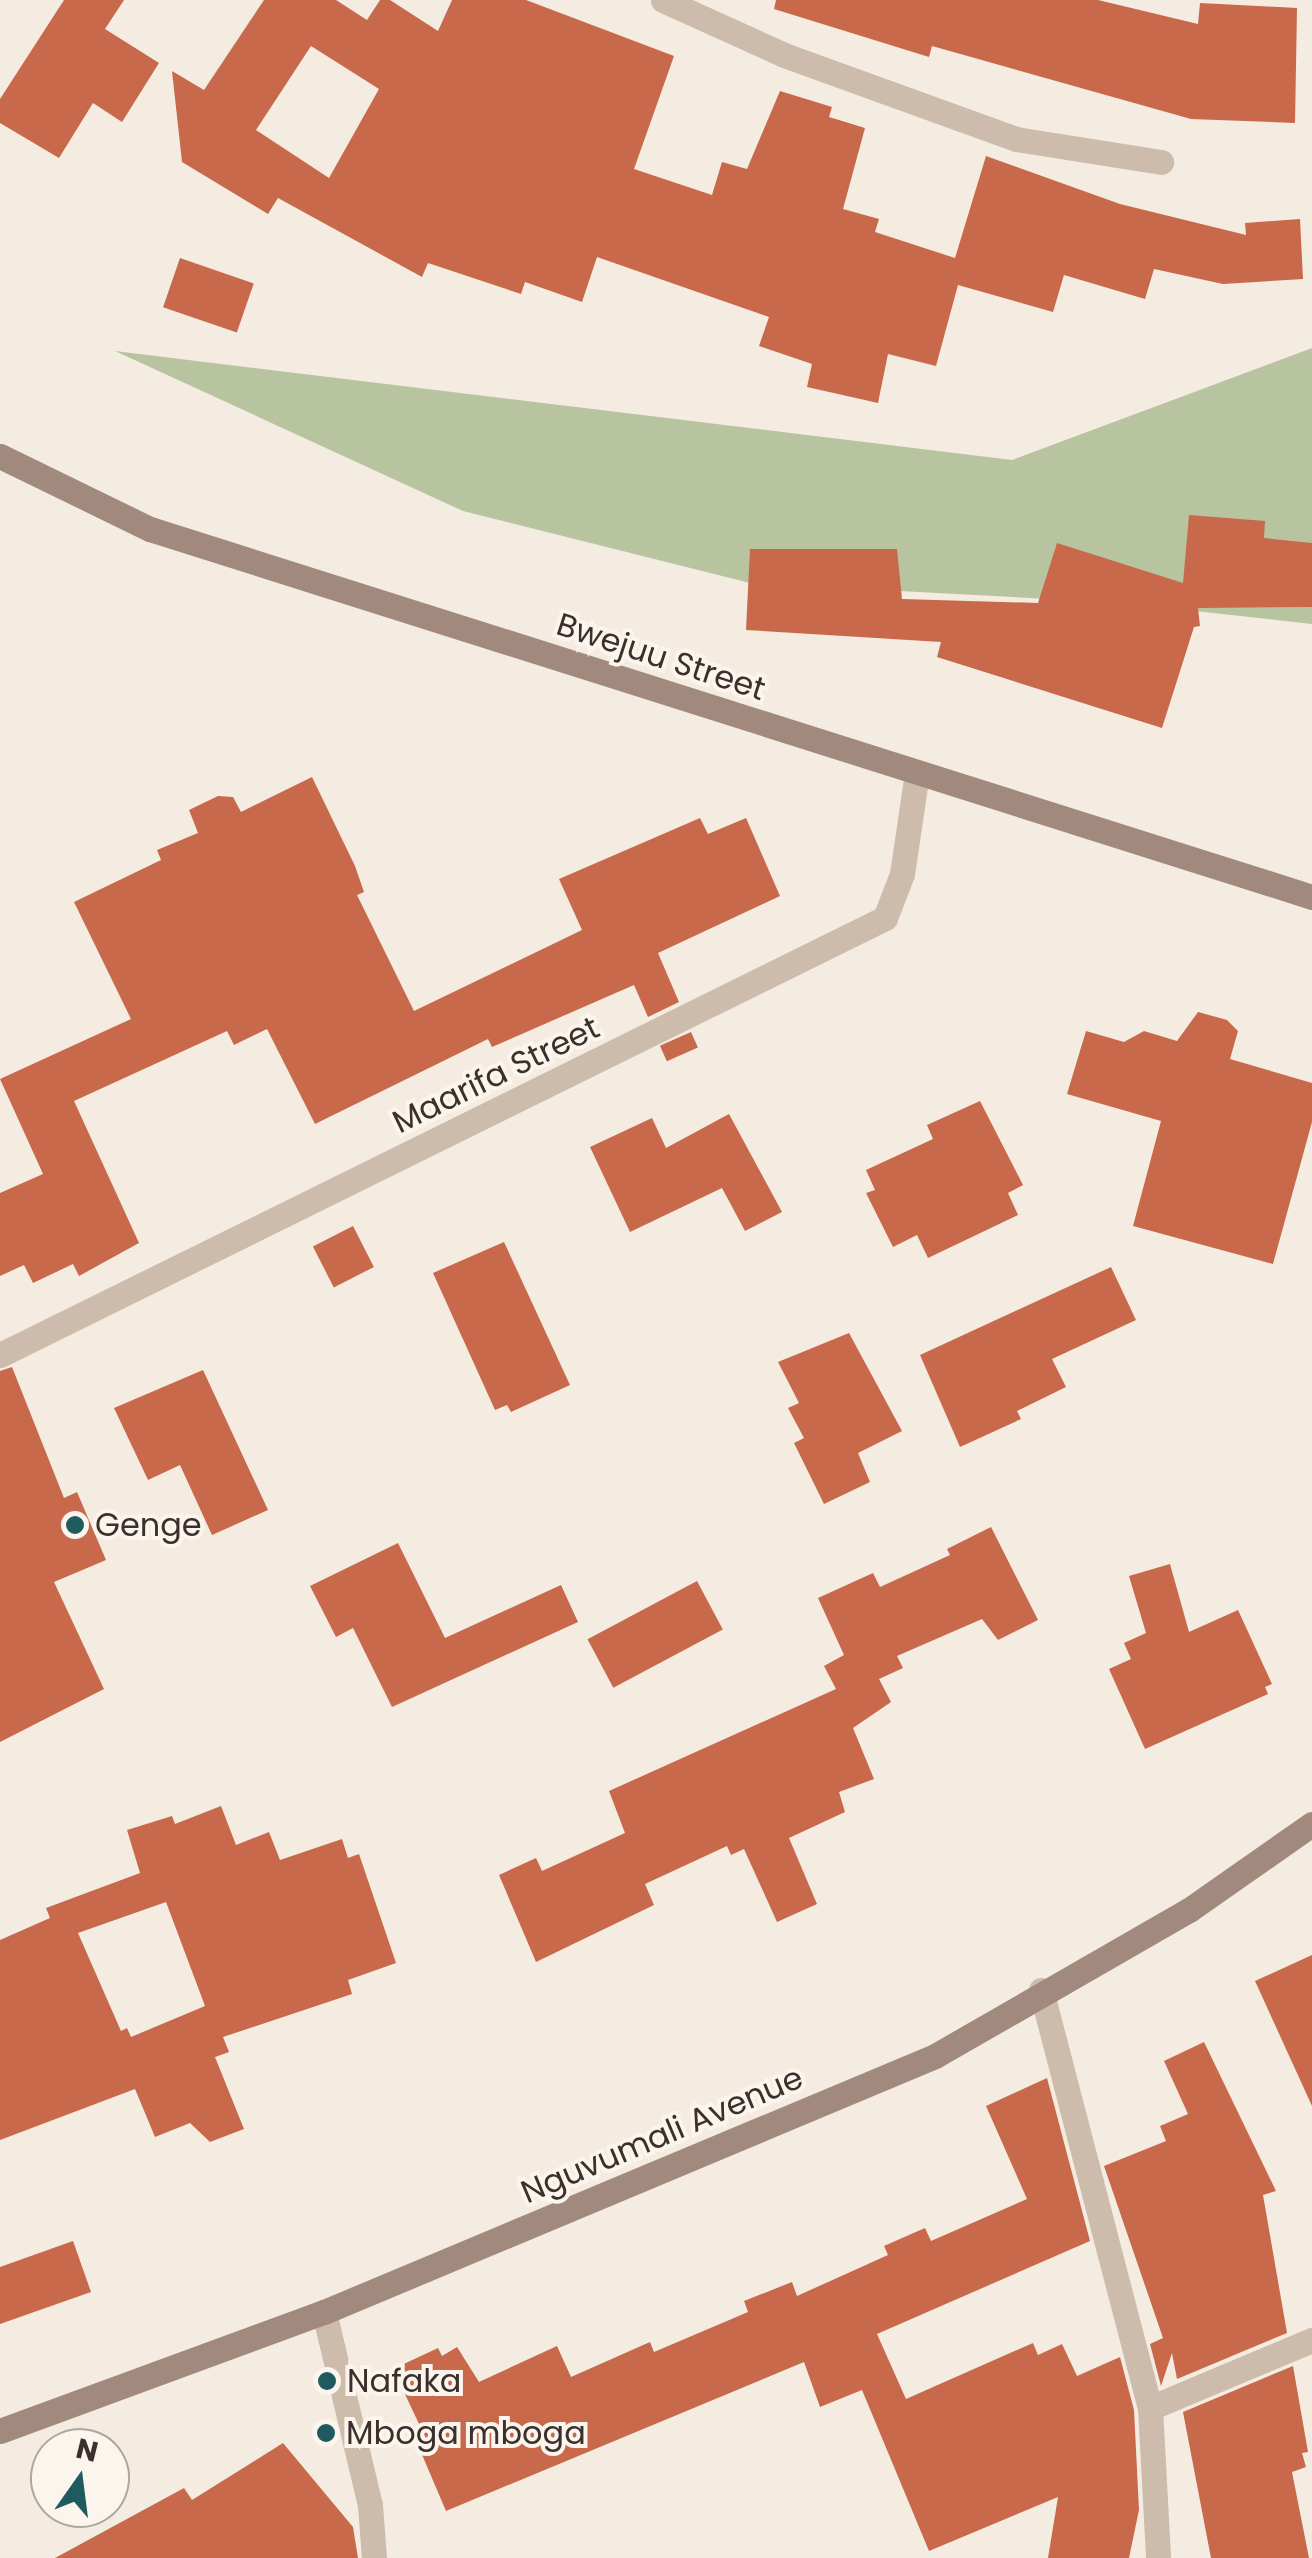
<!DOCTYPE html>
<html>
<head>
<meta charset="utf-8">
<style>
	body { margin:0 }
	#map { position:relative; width:1312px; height:2558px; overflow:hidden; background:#f4ebe1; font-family:Poppins,sans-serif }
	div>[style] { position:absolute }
	.green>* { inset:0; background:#b8c4a0 }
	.building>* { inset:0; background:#c8694b; transform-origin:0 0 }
	.street>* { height:25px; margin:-12.5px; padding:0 12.5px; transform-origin:12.5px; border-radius:12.5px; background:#cdbbac }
	.secondary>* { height:25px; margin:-12.5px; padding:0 12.5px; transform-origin:12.5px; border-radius:12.5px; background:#a18a7d }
	.dots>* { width:28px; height:28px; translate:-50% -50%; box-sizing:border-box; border:5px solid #fbf5ee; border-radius:50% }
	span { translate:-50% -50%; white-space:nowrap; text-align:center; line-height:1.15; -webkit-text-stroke:8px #fbf5ee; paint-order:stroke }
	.street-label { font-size:32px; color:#3b302b }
	.poi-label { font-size:32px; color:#3b302b }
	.left { translate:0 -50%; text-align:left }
	.north { position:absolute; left:30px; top:2428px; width:100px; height:100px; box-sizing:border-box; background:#fbf5ee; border:2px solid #aea6a0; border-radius:50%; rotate:14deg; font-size:28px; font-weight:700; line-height:40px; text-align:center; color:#3b302b }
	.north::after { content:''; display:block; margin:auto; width:35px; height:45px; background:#1f5a5e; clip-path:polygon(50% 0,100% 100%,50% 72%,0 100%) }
</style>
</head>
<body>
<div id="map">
	<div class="green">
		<i style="clip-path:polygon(1312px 348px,1312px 624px,1124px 603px,750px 583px,463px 511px,115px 351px,1012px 460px)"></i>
	</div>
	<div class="building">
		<i style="clip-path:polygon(64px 0,124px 0,105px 29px,159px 63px,122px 122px,93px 103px,59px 158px,0 123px,0 99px)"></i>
		<i style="clip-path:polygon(evenodd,264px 0,336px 0,367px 20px,380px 0,390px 0,438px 31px,452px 0,526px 0,674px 56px,634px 169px,712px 195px,722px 162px,747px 169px,780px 91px,832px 107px,829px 117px,865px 128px,843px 209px,879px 219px,875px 232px,955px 258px,986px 156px,1120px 204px,1246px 235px,1245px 223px,1300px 219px,1303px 279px,1223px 284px,1154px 269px,1145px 299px,1064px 275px,1053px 312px,958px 285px,936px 366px,888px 354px,878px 403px,807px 387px,812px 364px,759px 346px,769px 317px,597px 257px,582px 302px,525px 282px,521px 294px,428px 263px,422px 277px,278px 198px,268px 214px,182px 162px,172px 71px,204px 90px,264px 0,311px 46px,379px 89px,329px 178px,256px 130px,311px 46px)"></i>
		<i style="clip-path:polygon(776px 0,1098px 0,1198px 24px,1200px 3px,1297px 8px,1295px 123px,1191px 119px,932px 46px,929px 57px,774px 9px)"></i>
		<i style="left:180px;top:258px;width:78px;height:52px;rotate:19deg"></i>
		<i style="clip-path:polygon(1189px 515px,1265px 521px,1264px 538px,1312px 543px,1312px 607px,1198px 608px,1200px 626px,1194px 627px,1162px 728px,937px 657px,941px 642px,746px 630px,750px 549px,897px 549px,902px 599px,1038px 603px,1057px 543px,1183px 583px)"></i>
		<i style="clip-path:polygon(312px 777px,355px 866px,364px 892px,357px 895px,414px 1011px,582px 930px,559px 879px,700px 818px,708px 834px,746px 818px,780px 896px,658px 953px,679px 1002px,648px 1017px,634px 985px,492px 1047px,488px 1039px,315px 1124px,267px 1029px,234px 1045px,227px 1031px,74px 1101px,139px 1243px,79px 1276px,73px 1264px,33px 1283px,24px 1265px,0 1276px,0 1193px,43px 1174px,0 1079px,131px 1019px,74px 902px,161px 860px,157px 850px,198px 833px,189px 810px,218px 796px,233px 797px,241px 812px)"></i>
		<i style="clip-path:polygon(1198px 1012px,1227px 1020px,1238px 1031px,1230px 1059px,1312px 1083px,1312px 1122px,1273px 1264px,1133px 1226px,1161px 1121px,1067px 1094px,1086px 1031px,1124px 1042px,1144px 1031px,1177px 1041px)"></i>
		<i style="left:691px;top:1032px;width:17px;height:34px;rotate:66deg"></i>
		<i style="clip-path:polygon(980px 1101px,1023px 1185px,1008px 1193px,1018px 1215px,928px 1258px,917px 1235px,893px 1247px,866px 1193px,875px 1190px,866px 1170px,933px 1139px,927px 1125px)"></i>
		<i style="clip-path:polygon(729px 1114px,782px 1212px,745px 1231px,722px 1188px,630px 1232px,590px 1147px,652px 1118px,666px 1148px)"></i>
		<i style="left:353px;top:1226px;width:46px;height:45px;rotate:63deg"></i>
		<i style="clip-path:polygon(504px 1242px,570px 1385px,511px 1412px,507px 1405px,495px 1410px,433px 1273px)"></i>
		<i style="clip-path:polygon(1111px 1267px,1136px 1320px,1052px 1359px,1066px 1387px,1017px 1411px,1021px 1419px,960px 1447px,920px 1355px)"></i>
		<i style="clip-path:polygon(849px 1333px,902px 1431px,858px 1453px,870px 1482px,824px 1504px,794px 1443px,804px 1438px,788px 1408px,799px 1403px,778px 1362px)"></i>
		<i style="clip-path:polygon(12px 1367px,64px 1498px,77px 1492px,106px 1560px,54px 1582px,104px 1689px,0 1742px,0 1371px)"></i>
		<i style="clip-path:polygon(203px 1370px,268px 1510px,212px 1535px,180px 1465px,148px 1480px,114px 1408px)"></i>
		<i style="clip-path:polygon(991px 1527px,1038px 1620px,998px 1640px,982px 1619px,897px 1656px,903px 1668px,879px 1679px,891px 1702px,853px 1728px,874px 1779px,839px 1792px,845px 1812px,789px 1838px,817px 1904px,777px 1922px,744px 1849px,731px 1855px,727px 1846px,645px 1884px,654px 1905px,536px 1962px,499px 1875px,536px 1858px,542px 1871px,625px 1833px,609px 1791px,836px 1689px,824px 1666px,844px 1655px,818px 1598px,873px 1573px,880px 1587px,950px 1555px,947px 1549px)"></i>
		<i style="clip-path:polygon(398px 1543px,445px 1638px,561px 1585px,578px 1622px,392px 1707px,353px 1628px,336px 1637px,310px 1586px)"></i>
		<i style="clip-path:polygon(1170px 1564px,1189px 1632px,1238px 1610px,1272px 1684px,1265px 1687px,1268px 1694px,1145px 1749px,1109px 1669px,1131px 1659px,1124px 1643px,1146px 1633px,1129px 1576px)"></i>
		<i style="left:697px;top:1581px;width:55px;height:124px;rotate:62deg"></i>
		<i style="clip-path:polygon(evenodd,221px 1806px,236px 1845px,269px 1832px,280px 1860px,342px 1839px,348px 1858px,359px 1854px,396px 1963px,348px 1980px,352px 1994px,223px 2037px,229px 2052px,215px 2057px,244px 2129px,210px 2142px,190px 2123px,155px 2137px,135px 2089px,0 2140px,0 1940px,50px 1918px,46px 1908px,140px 1873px,127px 1830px,172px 1816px,175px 1824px,221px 1806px,166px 1902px,205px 2006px,131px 2037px,127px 2028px,121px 2031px,78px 1933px,166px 1902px)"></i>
		<i style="clip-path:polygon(1312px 1955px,1312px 2106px,1255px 1981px)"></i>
		<i style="clip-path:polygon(1204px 2042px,1276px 2191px,1263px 2195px,1287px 2333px,1177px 2379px,1172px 2353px,1161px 2386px,1150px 2344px,1163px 2338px,1104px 2166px,1166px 2141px,1160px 2126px,1188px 2114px,1164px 2061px)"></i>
		<i style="clip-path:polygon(1047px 2078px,1090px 2241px,877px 2334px,906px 2399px,1033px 2343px,1038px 2355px,1062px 2344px,1077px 2376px,1120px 2357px,1134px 2410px,1139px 2510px,1129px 2558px,1048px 2558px,1058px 2497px,929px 2551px,862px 2390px,820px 2407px,804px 2362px,446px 2511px,420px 2450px,430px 2447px,393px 2369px,438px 2348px,442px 2356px,457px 2347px,479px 2382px,557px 2346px,571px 2377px,650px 2342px,654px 2352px,748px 2312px,744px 2301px,792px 2282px,797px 2296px,888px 2255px,884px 2246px,925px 2228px,931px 2241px,1027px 2199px,986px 2106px)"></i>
		<i style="clip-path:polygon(73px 2241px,91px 2292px,0 2324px,0 2267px)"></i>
		<i style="clip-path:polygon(1293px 2366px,1308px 2452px,1302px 2453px,1306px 2467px,1292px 2472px,1309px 2558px,1211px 2558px,1183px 2412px)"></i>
		<i style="clip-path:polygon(283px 2443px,353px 2527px,358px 2558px,55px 2558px,184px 2488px,192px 2500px)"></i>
	</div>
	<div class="street">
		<i style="left:663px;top:0;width:133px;rotate:24.4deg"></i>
		<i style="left:784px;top:55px;width:247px;rotate:19.9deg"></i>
		<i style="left:1016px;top:139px;width:147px;rotate:9deg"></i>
		<i style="left:0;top:1355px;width:987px;rotate:-26.28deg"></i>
		<i style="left:885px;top:918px;width:47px;rotate:-68.9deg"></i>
		<i style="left:902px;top:874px;width:103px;rotate:-81.6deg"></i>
		<i style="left:1041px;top:1990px;width:432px;rotate:75.4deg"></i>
		<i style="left:1150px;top:2408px;width:150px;rotate:86.9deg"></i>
		<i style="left:324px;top:2312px;width:198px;rotate:76.6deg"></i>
		<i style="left:370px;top:2505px;width:53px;rotate:85.7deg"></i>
		<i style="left:1150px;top:2408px;width:176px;rotate:-22.8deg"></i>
	</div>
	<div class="secondary">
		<i style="left:0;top:456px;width:167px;rotate:26deg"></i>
		<i style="left:150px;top:529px;width:1219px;rotate:17.57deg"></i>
		<i style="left:0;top:2431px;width:345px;rotate:-20.2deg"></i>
		<i style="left:324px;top:2312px;width:662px;rotate:-22.73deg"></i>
		<i style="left:935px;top:2056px;width:293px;rotate:-29.9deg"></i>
		<i style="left:1189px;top:1910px;width:150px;rotate:-35deg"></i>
	</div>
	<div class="dots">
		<i style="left:75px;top:1525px;background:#1f5a5e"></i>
		<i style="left:327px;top:2381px;background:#1f5a5e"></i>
		<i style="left:326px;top:2433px;background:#1f5a5e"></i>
	</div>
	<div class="street-label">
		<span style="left:661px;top:657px;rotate:18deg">Bwejuu Street</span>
		<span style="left:496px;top:1075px;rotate:-26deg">Maarifa Street</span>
		<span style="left:662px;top:2135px;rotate:-23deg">Nguvumali Avenue</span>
	</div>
	<div class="poi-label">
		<span class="left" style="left:95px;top:1525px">Genge</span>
		<span class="left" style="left:347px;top:2381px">Nafaka</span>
		<span class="left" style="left:346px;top:2433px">Mboga mboga</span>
	</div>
	<div class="north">N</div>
</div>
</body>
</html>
